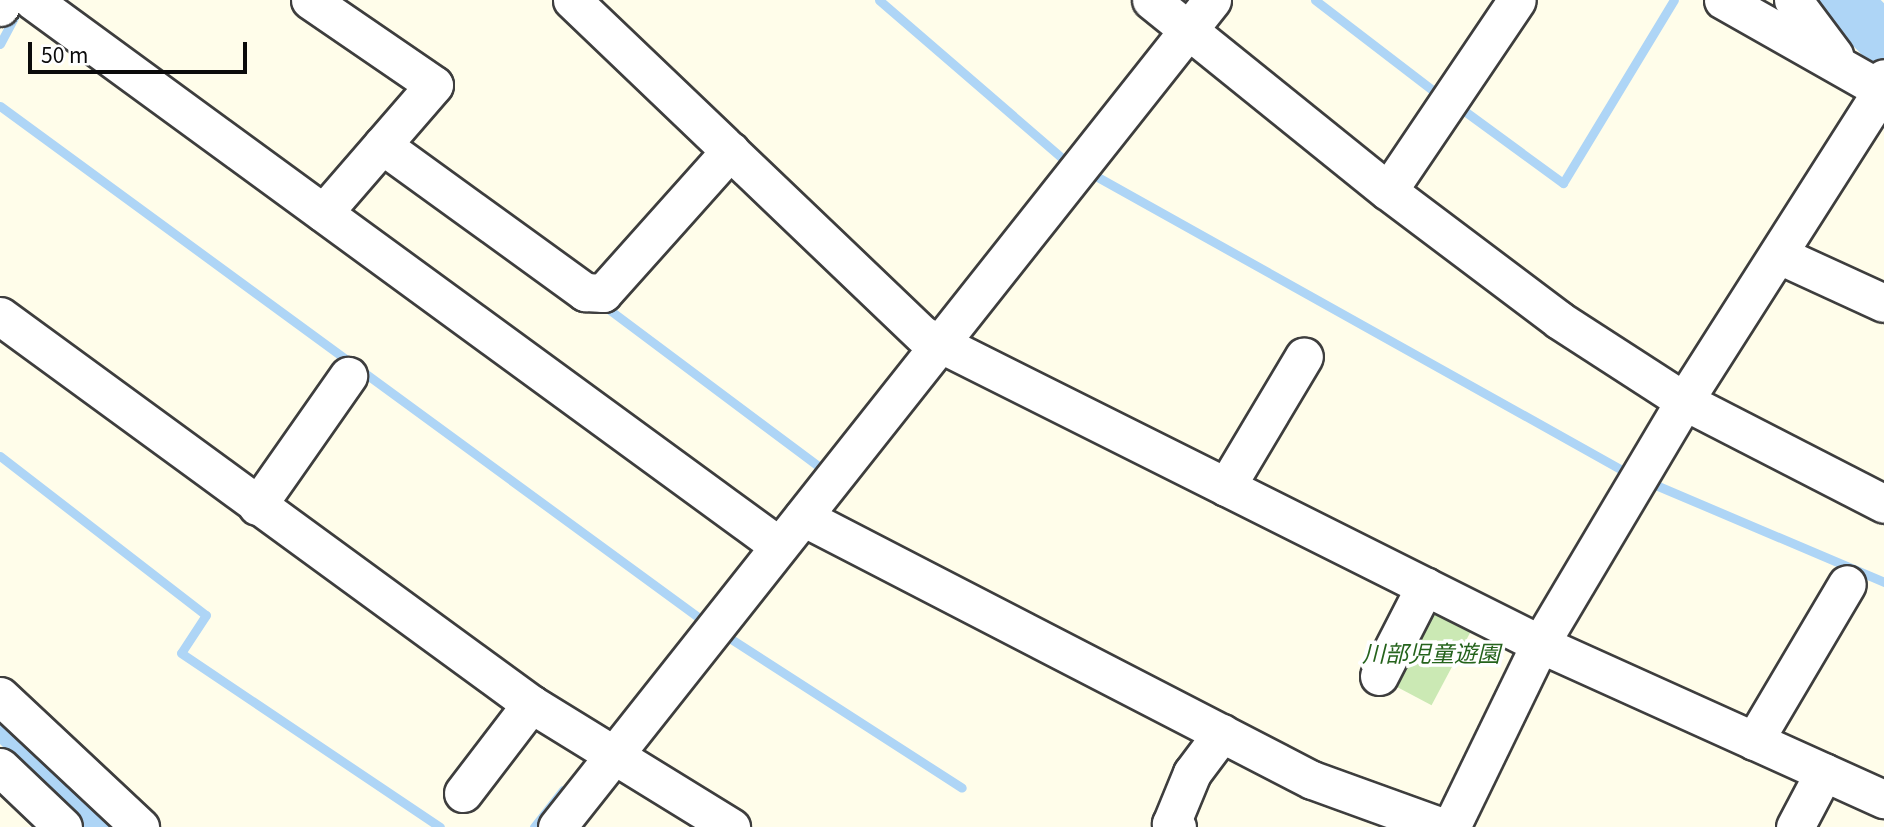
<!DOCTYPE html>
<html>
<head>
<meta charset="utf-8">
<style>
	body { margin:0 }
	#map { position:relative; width:1884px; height:827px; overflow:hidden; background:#fffdea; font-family:Georgia,"Noto Sans JP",serif }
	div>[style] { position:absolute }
	.green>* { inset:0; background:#cbe9b4; transform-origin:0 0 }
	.water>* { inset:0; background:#aed5f6 }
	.stream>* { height:9px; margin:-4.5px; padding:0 4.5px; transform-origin:4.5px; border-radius:4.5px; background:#aed5f6 }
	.river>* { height:52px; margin:-26px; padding:0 26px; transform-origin:26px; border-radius:26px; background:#aed5f6 }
	.roads { filter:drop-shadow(2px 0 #3e3e3e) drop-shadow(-2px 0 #3e3e3e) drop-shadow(0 2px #3e3e3e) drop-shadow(0 -2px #3e3e3e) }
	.minor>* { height:37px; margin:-18.5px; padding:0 18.5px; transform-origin:18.5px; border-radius:18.5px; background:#fff }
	span { translate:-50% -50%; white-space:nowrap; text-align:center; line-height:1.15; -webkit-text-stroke:7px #fff; paint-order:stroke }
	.park-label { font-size:23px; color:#25631c; font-style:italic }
	.scale { position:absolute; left:28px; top:42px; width:219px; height:32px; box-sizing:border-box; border:4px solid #0b0b0b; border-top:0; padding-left:9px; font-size:21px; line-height:24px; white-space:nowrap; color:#0b0b0b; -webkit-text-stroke:5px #fff; paint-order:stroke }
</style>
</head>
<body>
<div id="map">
	<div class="green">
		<i style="left:1428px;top:597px;width:54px;height:94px;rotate:28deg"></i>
	</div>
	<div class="water">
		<i style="clip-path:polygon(0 715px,115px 827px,84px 827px,0 744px)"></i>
	</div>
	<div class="stream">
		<i style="left:879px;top:0;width:250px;rotate:40.8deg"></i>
		<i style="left:1315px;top:0;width:158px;rotate:37.5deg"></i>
		<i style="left:0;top:44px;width:32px;rotate:-62deg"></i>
		<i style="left:0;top:106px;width:870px;rotate:36.21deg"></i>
		<i style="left:1459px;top:107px;width:129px;rotate:36.2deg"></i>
		<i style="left:1563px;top:183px;width:214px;rotate:-58.8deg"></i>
		<i style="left:1094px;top:175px;width:605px;rotate:29.19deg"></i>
		<i style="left:603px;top:305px;width:272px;rotate:36.8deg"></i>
		<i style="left:0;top:456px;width:260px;rotate:37.7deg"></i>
		<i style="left:206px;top:615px;width:45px;rotate:123.3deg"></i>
		<i style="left:181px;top:653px;width:312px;rotate:33.9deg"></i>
		<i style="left:1658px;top:486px;width:246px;rotate:23deg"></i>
		<i style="left:728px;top:637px;width:278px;rotate:32.8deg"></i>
		<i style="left:534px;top:827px;width:47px;rotate:-51.9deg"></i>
	</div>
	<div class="river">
		<i style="left:1844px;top:0;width:57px;rotate:45deg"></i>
	</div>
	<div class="roads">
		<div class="minor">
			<i style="left:32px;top:0;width:925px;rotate:36.16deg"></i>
			<i style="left:310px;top:0;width:150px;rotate:34.4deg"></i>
			<i style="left:434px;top:85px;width:169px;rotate:130.9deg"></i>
			<i style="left:572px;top:0;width:485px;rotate:43.7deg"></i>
			<i style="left:923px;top:335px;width:690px;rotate:26.6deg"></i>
			<i style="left:1540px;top:644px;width:377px;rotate:24.3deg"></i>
			<i style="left:1151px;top:0;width:304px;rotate:38.9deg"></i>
			<i style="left:1388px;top:191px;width:214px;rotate:37deg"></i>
			<i style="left:1559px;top:320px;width:149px;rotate:32.9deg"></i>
			<i style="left:1684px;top:401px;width:225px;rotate:27.2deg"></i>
			<i style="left:1723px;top:0;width:185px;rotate:29.5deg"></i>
			<i style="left:1793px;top:0;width:69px;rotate:53.3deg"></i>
			<i style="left:0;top:7px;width:8px;rotate:-60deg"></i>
			<i style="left:382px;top:145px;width:251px;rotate:35.9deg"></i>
			<i style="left:585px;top:292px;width:18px;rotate:3deg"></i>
			<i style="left:603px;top:293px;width:191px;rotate:-48.2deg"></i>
			<i style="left:1388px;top:191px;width:230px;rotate:-56deg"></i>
			<i style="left:1779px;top:255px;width:115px;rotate:24.6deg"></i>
			<i style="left:0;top:316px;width:658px;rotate:36.16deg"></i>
			<i style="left:531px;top:704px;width:235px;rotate:31.6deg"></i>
			<i style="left:1226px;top:487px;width:152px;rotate:-59.2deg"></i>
			<i style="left:257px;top:506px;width:159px;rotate:-55deg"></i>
			<i style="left:803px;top:517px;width:573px;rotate:27.33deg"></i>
			<i style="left:1312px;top:780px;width:138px;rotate:19.9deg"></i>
			<i style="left:1379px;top:676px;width:101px;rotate:-62.9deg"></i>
			<i style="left:0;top:696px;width:192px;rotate:43.1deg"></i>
			<i style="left:1754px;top:741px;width:182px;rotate:-59.4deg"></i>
			<i style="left:0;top:767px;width:87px;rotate:43.6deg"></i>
			<i style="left:463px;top:793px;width:112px;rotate:-52.6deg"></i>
			<i style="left:557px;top:827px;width:1055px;rotate:-51.62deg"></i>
			<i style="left:1177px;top:827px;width:7px;rotate:-153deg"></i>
			<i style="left:1171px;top:824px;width:55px;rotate:-67.6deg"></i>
			<i style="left:1192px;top:773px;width:50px;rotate:-53.1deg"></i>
			<i style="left:1451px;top:827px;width:203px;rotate:-64.1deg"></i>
			<i style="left:1540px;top:644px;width:282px;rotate:-59.3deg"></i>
			<i style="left:1684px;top:401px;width:369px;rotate:-57.5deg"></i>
			<i style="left:1882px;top:90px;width:12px;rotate:-81deg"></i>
			<i style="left:1795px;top:827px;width:62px;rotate:-62.2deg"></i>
		</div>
	</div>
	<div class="park-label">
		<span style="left:1431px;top:652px">川部児童遊園</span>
	</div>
	<div class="scale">50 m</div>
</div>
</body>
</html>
